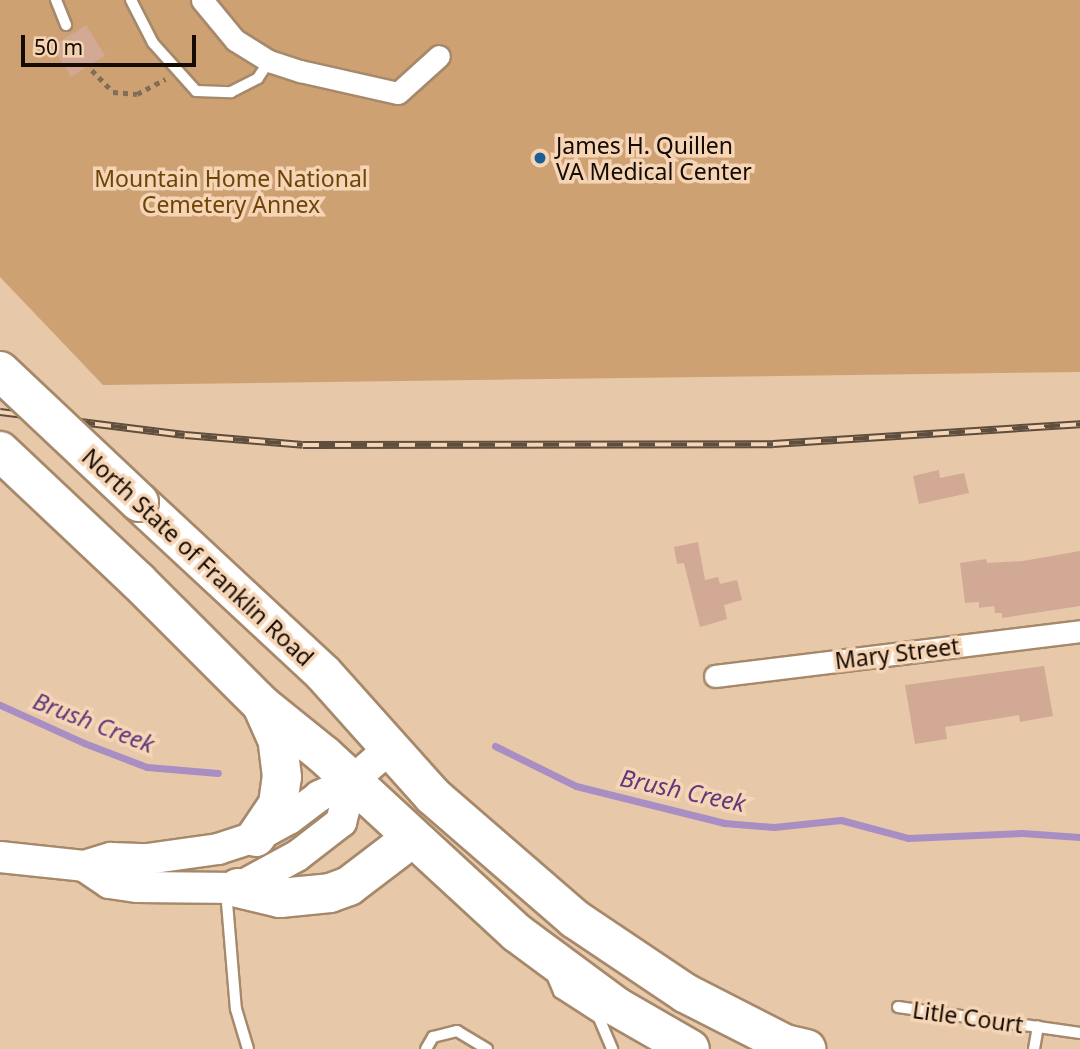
<!DOCTYPE html>
<html>
<head>
<meta charset="utf-8">
<style>
	body { margin:0 }
	#map { position:relative; width:1080px; height:1049px; overflow:hidden; background:#e7c8a9; font-family:"Noto Sans",sans-serif }
	div>[style] { position:absolute }
	.green>* { inset:0; background:#cda172 }
	.stream>* { height:7px; margin:-3.5px; padding:0 3.5px; transform-origin:3.5px; border-radius:3.5px; background:#a98ec4 }
	.building>* { inset:0; background:#d1a995; transform-origin:0 0 }
	.path>* { height:4.5px; margin-top:-2.25px; transform-origin:0; background:repeating-linear-gradient(90deg,#816d58 0 5px,transparent 0 10px) }
	.roads { filter:drop-shadow(2px 0 #a6896b) drop-shadow(-2px 0 #a6896b) drop-shadow(0 2px #a6896b) drop-shadow(0 -2px #a6896b) }
	.lane>* { height:10px; margin:-5px; padding:0 5px; transform-origin:5px; border-radius:5px; background:#fff }
	.street>* { height:21px; margin:-10.5px; padding:0 10.5px; transform-origin:10.5px; border-radius:10.5px; background:#fff }
	.secondary>* { height:30px; margin:-15px; padding:0 15px; transform-origin:15px; border-radius:15px; background:#fff }
	.highway>* { height:38px; margin:-19px; padding:0 19px; transform-origin:19px; border-radius:19px; background:#fff }
	.rail>* { height:8px; margin-top:-4px; transform-origin:0; background:repeating-linear-gradient(90deg,#f5d5b5 0 16px,#5f4e3d 0 32px); box-sizing:border-box; border-block:2px solid #5f4e3d }
	.bridges { filter:drop-shadow(2px 0 #a6896b) drop-shadow(-2px 0 #a6896b) drop-shadow(0 2px #a6896b) drop-shadow(0 -2px #a6896b) }
	.highway-bridge>* { height:38px; margin:-19px; padding:0 19px; transform-origin:19px; border-radius:19px; background:#fff }
	.dots>* { width:19px; height:19px; translate:-50% -50%; box-sizing:border-box; border:4px solid #f5d5b5; border-radius:50% }
	span { translate:-50% -50%; white-space:nowrap; text-align:center; line-height:1.15; -webkit-text-stroke:7px #f5d5b5; paint-order:stroke }
	.poi-label { font-size:23px; color:#150b02 }
	.left { translate:0 -50%; text-align:left }
	.park-label { font-size:23px; color:#6f4407 }
	.street-label { font-size:23px; color:#150b02 }
	.water-label { font-size:24px; color:#5e397c; font-style:italic }
	.scale { position:absolute; left:21px; top:35px; width:175px; height:32px; box-sizing:border-box; border:4px solid #150b02; border-top:0; padding-left:9px; font-size:21px; line-height:24px; white-space:nowrap; color:#150b02; -webkit-text-stroke:5px #f5d5b5; paint-order:stroke }
</style>
</head>
<body>
<div id="map">
	<div class="green">
		<i style="clip-path:polygon(0 0,1080px 0,1080px 372px,103px 385px,0 277px)"></i>
	</div>
	<div class="stream">
		<i style="left:0;top:705px;width:92px;rotate:24.3deg"></i>
		<i style="left:84px;top:743px;width:67px;rotate:20.9deg"></i>
		<i style="left:147px;top:767px;width:71px;rotate:4.8deg"></i>
		<i style="left:495px;top:746px;width:90px;rotate:26.3deg"></i>
		<i style="left:576px;top:786px;width:153px;rotate:14deg"></i>
		<i style="left:724px;top:823px;width:50px;rotate:4.6deg"></i>
		<i style="left:774px;top:827px;width:67px;rotate:-6deg"></i>
		<i style="left:841px;top:820px;width:69px;rotate:15deg"></i>
		<i style="left:908px;top:838px;width:114px;rotate:-2.5deg"></i>
		<i style="left:1022px;top:833px;width:58px;rotate:3.9deg"></i>
	</div>
	<div class="building">
		<i style="left:86px;top:25px;width:36px;height:40px;rotate:58deg"></i>
		<i style="clip-path:polygon(939px 470px,940px 478px,964px 473px,969px 493px,919px 504px,913px 476px)"></i>
		<i style="clip-path:polygon(698px 542px,705px 580px,718px 577px,720px 584px,737px 580px,742px 600px,724px 605px,727px 619px,700px 627px,684px 563px,677px 564px,674px 547px)"></i>
		<i style="clip-path:polygon(1080px 551px,1080px 606px,1002px 618px,1002px 613px,995px 613px,994px 606px,979px 608px,979px 602px,965px 603px,960px 563px,986px 559px,987px 563px,1023px 561px)"></i>
		<i style="clip-path:polygon(1044px 666px,1053px 716px,1020px 722px,1019px 715px,945px 727px,947px 739px,915px 744px,905px 685px)"></i>
	</div>
	<div class="path">
		<i style="left:92px;top:70px;width:30px;rotate:46deg"></i>
		<i style="left:113px;top:92px;width:24px;rotate:5deg"></i>
		<i style="left:137px;top:94px;width:32px;rotate:-28deg"></i>
	</div>
	<div class="roads">
		<div class="lane">
			<i style="left:56px;top:0;width:27px;rotate:68deg"></i>
			<i style="left:131px;top:0;width:48px;rotate:62.9deg"></i>
			<i style="left:153px;top:43px;width:64px;rotate:48.1deg"></i>
			<i style="left:196px;top:91px;width:35px;rotate:2deg"></i>
			<i style="left:231px;top:92px;width:30px;rotate:-27deg"></i>
			<i style="left:258px;top:78px;width:20px;rotate:-57deg"></i>
			<i style="left:226px;top:891px;width:118px;rotate:85.2deg"></i>
			<i style="left:236px;top:1009px;width:42px;rotate:73.3deg"></i>
			<i style="left:551px;top:973px;width:21px;rotate:67deg"></i>
			<i style="left:559px;top:992px;width:48px;rotate:33deg"></i>
			<i style="left:599px;top:1018px;width:34px;rotate:67deg"></i>
			<i style="left:898px;top:1007px;width:184px;rotate:8.1deg"></i>
			<i style="left:426px;top:1049px;width:14px;rotate:-60deg"></i>
			<i style="left:433px;top:1037px;width:25px;rotate:-14deg"></i>
			<i style="left:457px;top:1031px;width:35px;rotate:31deg"></i>
			<i style="left:1034px;top:1049px;width:23px;rotate:-80deg"></i>
		</div>
		<div class="street">
			<i style="left:202px;top:0;width:52px;rotate:50.5deg"></i>
			<i style="left:235px;top:40px;width:40px;rotate:32deg"></i>
			<i style="left:269px;top:61px;width:33px;rotate:18deg"></i>
			<i style="left:300px;top:71px;width:100px;rotate:12.7deg"></i>
			<i style="left:398px;top:93px;width:55px;rotate:-42.1deg"></i>
			<i style="left:715px;top:676px;width:368px;rotate:-7deg"></i>
		</div>
		<div class="secondary">
			<i style="left:0;top:857px;width:84px;rotate:6.1deg"></i>
			<i style="left:84px;top:866px;width:28px;rotate:-17deg"></i>
			<i style="left:111px;top:858px;width:36px;rotate:2deg"></i>
			<i style="left:147px;top:859px;width:72px;rotate:-8deg"></i>
			<i style="left:218px;top:849px;width:40px;rotate:-18deg"></i>
			<i style="left:256px;top:837px;width:38px;rotate:-29deg"></i>
			<i style="left:289px;top:819px;width:38px;rotate:-37deg"></i>
			<i style="left:319px;top:796px;width:36px;rotate:-24deg"></i>
			<i style="left:352px;top:781px;width:49px;rotate:-40.9deg"></i>
			<i style="left:84px;top:866px;width:30px;rotate:34deg"></i>
			<i style="left:109px;top:883px;width:29px;rotate:8deg"></i>
			<i style="left:138px;top:887px;width:100px;rotate:0.6deg"></i>
			<i style="left:238px;top:888px;width:67px;rotate:-28.5deg"></i>
			<i style="left:297px;top:856px;width:56px;rotate:-37.7deg"></i>
			<i style="left:341px;top:822px;width:42px;rotate:-75deg"></i>
		</div>
		<div class="highway">
			<i style="left:0;top:451px;width:190px;rotate:43.3deg"></i>
			<i style="left:138px;top:581px;width:175px;rotate:45deg"></i>
			<i style="left:262px;top:705px;width:80px;rotate:38.9deg"></i>
			<i style="left:324px;top:755px;width:263px;rotate:42.7deg"></i>
			<i style="left:517px;top:933px;width:124px;rotate:36.5deg"></i>
			<i style="left:617px;top:1007px;width:84px;rotate:29.9deg"></i>
			<i style="left:139px;top:502px;width:251px;rotate:42.9deg"></i>
			<i style="left:323px;top:673px;width:165px;rotate:48.2deg"></i>
			<i style="left:433px;top:796px;width:188px;rotate:40.9deg"></i>
			<i style="left:575px;top:919px;width:133px;rotate:33.9deg"></i>
			<i style="left:685px;top:993px;width:112px;rotate:27deg"></i>
			<i style="left:785px;top:1044px;width:22px;rotate:13deg"></i>
			<i style="left:256px;top:837px;width:40px;rotate:-56deg"></i>
			<i style="left:278px;top:804px;width:27px;rotate:-82deg"></i>
			<i style="left:282px;top:777px;width:38px;rotate:-97deg"></i>
			<i style="left:277px;top:739px;width:35px;rotate:-114deg"></i>
			<i style="left:238px;top:888px;width:43px;rotate:13.4deg"></i>
			<i style="left:280px;top:898px;width:50px;rotate:-5.7deg"></i>
			<i style="left:330px;top:893px;width:20px;rotate:-20deg"></i>
			<i style="left:349px;top:886px;width:79px;rotate:-37.3deg"></i>
		</div>
	</div>
	<div class="rail">
		<i style="left:0;top:412px;width:186px;rotate:7.1deg"></i>
		<i style="left:185px;top:435px;width:118px;rotate:4.8deg"></i>
		<i style="left:303px;top:445px;width:470px;rotate:-0.1deg"></i>
		<i style="left:773px;top:444px;width:308px;rotate:-3.7deg"></i>
	</div>
	<div class="bridges">
		<div class="highway-bridge">
			<i style="left:0;top:371px;width:191px;rotate:43.3deg"></i>
		</div>
	</div>
	<div class="dots">
		<i style="left:540px;top:158px;background:#1d5f94"></i>
	</div>
	<div class="poi-label">
		<span class="left" style="left:556px;top:158px">James H. Quillen<br>VA Medical Center</span>
	</div>
	<div class="park-label">
		<span style="left:231px;top:191px">Mountain Home National<br>Cemetery Annex</span>
	</div>
	<div class="street-label">
		<span style="left:198px;top:557px;rotate:43deg">North State of Franklin Road</span>
		<span style="left:897px;top:653px;rotate:-7deg">Mary Street</span>
		<span style="left:968px;top:1017px;rotate:8deg">Litle Court</span>
	</div>
	<div class="water-label">
		<span style="left:94px;top:722px;rotate:21deg">Brush Creek</span>
		<span style="left:683px;top:790px;rotate:12deg">Brush Creek</span>
	</div>
	<div class="scale">50 m</div>
</div>
</body>
</html>
